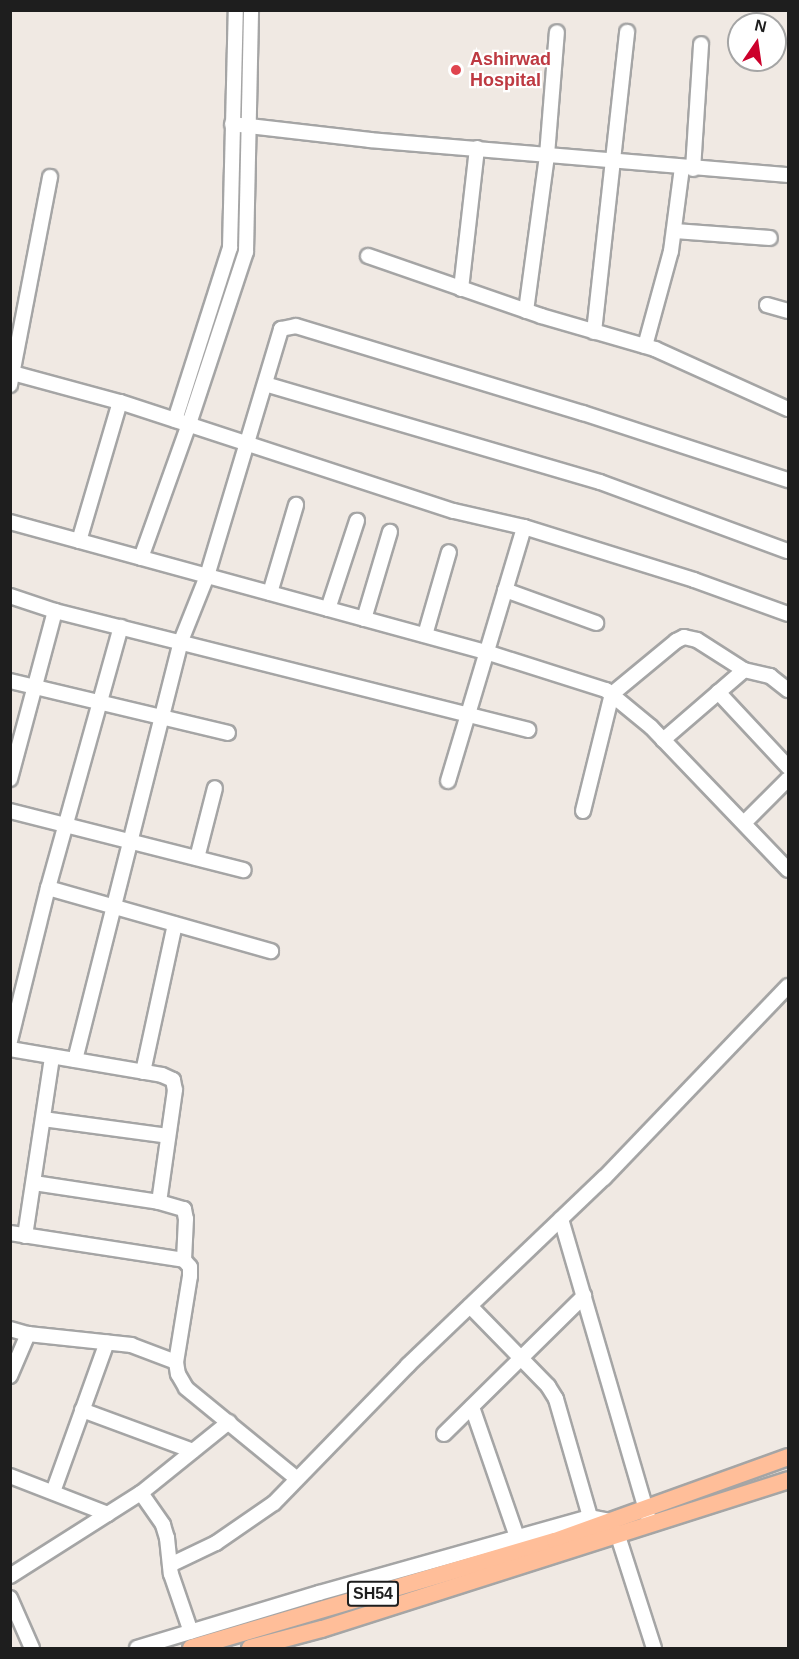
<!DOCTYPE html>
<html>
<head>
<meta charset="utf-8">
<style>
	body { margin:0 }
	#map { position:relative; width:799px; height:1659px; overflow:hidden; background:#f0e9e3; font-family:Arial,sans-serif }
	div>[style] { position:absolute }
	.roads { filter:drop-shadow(2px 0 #a5a5a5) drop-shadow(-2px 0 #a5a5a5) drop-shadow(0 2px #a5a5a5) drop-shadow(0 -2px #a5a5a5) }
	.minor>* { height:14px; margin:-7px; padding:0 7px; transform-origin:7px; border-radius:7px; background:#fff }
	.major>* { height:16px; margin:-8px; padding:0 8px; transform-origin:8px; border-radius:8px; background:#ffbe99 }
	.dots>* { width:16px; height:16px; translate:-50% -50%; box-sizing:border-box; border:3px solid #fff; border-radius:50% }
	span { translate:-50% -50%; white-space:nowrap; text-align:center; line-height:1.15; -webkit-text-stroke:4.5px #fff; paint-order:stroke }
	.shield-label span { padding:2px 4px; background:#fff; border:2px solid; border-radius:4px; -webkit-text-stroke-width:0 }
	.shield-label { font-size:16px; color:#1e1e1e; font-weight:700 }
	.health-label { font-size:18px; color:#be3a42; font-weight:700 }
	.left { translate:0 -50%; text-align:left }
	.frame { position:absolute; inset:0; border:12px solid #1e1e1e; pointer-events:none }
	.north { position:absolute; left:727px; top:12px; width:60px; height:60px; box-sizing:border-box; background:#fff; border:2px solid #a5a5a5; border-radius:50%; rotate:13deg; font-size:16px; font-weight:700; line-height:24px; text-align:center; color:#1e1e1e }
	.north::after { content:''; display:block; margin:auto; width:21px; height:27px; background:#cc002b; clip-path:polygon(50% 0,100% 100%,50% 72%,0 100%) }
</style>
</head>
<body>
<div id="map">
	<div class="roads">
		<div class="minor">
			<i style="left:232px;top:124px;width:139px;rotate:6.6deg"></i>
			<i style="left:370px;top:140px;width:419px;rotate:4.8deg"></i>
			<i style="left:693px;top:169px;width:125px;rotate:-86.3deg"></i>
			<i style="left:675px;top:231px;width:95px;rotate:4.2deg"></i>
			<i style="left:368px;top:256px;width:183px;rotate:19.1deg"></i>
			<i style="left:541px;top:316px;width:119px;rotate:16.1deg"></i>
			<i style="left:655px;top:349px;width:146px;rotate:24.3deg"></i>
			<i style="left:461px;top:289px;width:142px;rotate:-83.5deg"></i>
			<i style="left:767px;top:305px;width:22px;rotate:16deg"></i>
			<i style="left:526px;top:311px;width:157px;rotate:-82.3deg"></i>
			<i style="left:547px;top:155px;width:123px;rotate:-85.4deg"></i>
			<i style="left:594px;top:332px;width:302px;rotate:-83.7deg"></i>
			<i style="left:645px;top:346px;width:98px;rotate:-74.7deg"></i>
			<i style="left:671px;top:251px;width:84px;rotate:-82.5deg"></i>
			<i style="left:13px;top:373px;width:111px;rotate:15.2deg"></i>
			<i style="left:120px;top:402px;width:351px;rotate:18.1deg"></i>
			<i style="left:454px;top:511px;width:72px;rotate:12.9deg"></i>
			<i style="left:524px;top:527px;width:178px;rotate:17.3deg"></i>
			<i style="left:694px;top:580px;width:100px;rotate:19.9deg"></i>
			<i style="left:265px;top:384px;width:349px;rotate:16.3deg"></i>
			<i style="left:600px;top:482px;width:200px;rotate:20.2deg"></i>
			<i style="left:10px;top:385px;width:212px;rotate:-79.1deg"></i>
			<i style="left:175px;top:420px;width:181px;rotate:-72.3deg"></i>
			<i style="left:230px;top:248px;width:238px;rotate:-88.6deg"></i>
			<i style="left:10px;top:522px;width:493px;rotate:15.3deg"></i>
			<i style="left:486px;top:652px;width:126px;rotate:17.6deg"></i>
			<i style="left:606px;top:690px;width:58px;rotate:39.4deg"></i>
			<i style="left:651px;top:727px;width:198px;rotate:46.2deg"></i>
			<i style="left:79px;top:541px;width:145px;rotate:-73.6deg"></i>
			<i style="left:141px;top:558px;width:142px;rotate:-70.3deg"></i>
			<i style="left:189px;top:424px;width:181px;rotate:-71.7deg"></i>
			<i style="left:246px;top:252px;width:242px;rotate:-88.8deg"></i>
			<i style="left:505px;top:590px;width:97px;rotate:19.9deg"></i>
			<i style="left:270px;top:593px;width:92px;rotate:-73.5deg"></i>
			<i style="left:10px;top:596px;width:47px;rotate:18.4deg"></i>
			<i style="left:55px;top:611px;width:488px;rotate:14.1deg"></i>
			<i style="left:328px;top:609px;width:93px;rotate:-71.8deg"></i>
			<i style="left:364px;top:619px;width:91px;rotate:-73.4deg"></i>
			<i style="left:425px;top:635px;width:86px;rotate:-73.9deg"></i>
			<i style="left:10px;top:681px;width:224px;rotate:13.4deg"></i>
			<i style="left:718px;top:692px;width:103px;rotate:47deg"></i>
			<i style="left:663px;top:740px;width:107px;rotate:-40.8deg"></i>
			<i style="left:10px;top:779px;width:174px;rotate:-75deg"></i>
			<i style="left:448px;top:781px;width:265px;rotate:-73.3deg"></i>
			<i style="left:10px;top:811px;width:241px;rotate:14.2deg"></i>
			<i style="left:583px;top:811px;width:121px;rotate:-76.1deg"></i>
			<i style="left:612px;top:694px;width:83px;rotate:-39.6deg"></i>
			<i style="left:676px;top:641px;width:9px;rotate:-27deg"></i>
			<i style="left:684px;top:637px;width:13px;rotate:13deg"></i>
			<i style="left:697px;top:640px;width:56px;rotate:32.6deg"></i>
			<i style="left:744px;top:670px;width:27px;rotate:13deg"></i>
			<i style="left:770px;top:676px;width:23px;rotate:38deg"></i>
			<i style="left:744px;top:823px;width:62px;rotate:-45deg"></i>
			<i style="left:197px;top:858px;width:72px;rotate:-75.6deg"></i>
			<i style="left:48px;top:888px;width:232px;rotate:15.8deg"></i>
			<i style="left:10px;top:1041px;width:158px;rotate:-76.1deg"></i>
			<i style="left:48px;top:888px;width:271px;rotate:-74.4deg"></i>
			<i style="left:10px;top:1049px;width:154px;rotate:9.7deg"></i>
			<i style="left:162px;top:1075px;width:12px;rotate:24deg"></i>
			<i style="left:173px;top:1080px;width:10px;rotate:79deg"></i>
			<i style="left:175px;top:1090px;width:113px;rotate:98.1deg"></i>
			<i style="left:75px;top:1060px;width:432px;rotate:-75.8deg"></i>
			<i style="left:181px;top:641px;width:70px;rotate:-68.2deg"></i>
			<i style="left:207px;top:576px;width:258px;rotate:-73.3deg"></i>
			<i style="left:281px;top:329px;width:15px;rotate:-11deg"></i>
			<i style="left:296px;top:326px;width:300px;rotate:16.9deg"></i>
			<i style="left:583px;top:413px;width:216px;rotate:18.1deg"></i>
			<i style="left:143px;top:1072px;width:151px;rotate:-77.8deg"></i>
			<i style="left:43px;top:1119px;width:126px;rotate:7.7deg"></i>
			<i style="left:34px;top:1183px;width:126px;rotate:8.6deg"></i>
			<i style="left:159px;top:1202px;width:26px;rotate:16deg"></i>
			<i style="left:184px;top:1209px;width:10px;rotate:79deg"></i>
			<i style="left:186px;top:1219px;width:41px;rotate:92.8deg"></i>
			<i style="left:561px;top:1219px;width:309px;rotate:73.7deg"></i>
			<i style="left:10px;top:1233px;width:176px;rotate:8.8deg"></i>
			<i style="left:184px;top:1260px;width:9px;rotate:49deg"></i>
			<i style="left:190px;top:1267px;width:9px;rotate:90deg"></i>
			<i style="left:190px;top:1276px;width:87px;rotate:99.2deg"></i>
			<i style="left:176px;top:1362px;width:12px;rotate:81deg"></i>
			<i style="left:178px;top:1374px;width:16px;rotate:60deg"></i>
			<i style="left:186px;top:1388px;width:142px;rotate:39.3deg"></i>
			<i style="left:25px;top:1236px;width:181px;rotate:-81.4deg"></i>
			<i style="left:470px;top:1306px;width:112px;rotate:45.7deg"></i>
			<i style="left:548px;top:1386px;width:15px;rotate:58deg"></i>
			<i style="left:556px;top:1399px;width:123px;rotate:73.9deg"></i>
			<i style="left:10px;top:1329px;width:19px;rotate:16deg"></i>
			<i style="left:28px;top:1334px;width:104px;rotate:6.1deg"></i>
			<i style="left:131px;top:1345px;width:48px;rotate:20.7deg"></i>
			<i style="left:10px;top:1376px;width:46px;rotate:-66.8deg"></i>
			<i style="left:472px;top:1407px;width:138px;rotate:70.9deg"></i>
			<i style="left:82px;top:1410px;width:118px;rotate:20.3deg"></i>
			<i style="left:444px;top:1434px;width:197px;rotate:-44.6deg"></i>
			<i style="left:10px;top:1476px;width:105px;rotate:21.2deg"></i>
			<i style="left:53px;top:1492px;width:159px;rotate:-70.2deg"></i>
			<i style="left:141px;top:1493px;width:39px;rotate:55deg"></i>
			<i style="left:163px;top:1525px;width:14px;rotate:73deg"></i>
			<i style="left:167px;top:1538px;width:36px;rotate:84deg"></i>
			<i style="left:171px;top:1574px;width:61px;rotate:71deg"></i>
			<i style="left:170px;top:1565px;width:51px;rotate:-25.6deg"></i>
			<i style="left:216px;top:1543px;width:70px;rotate:-34.6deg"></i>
			<i style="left:274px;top:1503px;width:192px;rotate:-45.8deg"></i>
			<i style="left:408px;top:1365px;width:271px;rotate:-43.7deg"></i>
			<i style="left:604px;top:1178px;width:266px;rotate:-46.2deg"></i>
			<i style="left:10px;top:1576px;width:155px;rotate:-32.4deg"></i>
			<i style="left:141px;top:1493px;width:113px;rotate:-38.9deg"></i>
			<i style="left:10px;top:1598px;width:55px;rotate:66.3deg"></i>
			<i style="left:137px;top:1648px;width:190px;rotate:-16.8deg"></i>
			<i style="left:319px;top:1593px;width:281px;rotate:-15.7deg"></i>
			<i style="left:590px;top:1517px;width:20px;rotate:11deg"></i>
			<i style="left:610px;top:1521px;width:17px;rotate:62deg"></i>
			<i style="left:618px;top:1536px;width:118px;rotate:72.2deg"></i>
		</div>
		<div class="major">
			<i style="left:191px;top:1648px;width:379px;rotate:-16.4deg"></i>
			<i style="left:555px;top:1541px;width:248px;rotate:-19.8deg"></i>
			<i style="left:250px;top:1648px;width:74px;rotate:-14.8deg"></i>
			<i style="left:322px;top:1629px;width:489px;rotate:-17.7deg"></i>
		</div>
	</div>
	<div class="dots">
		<i style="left:456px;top:70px;background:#e0444e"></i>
	</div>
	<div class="shield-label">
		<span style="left:373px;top:1594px">SH54</span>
	</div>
	<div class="health-label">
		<span class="left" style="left:470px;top:70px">Ashirwad<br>Hospital</span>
	</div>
	<div class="frame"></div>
	<div class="north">N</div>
</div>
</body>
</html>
